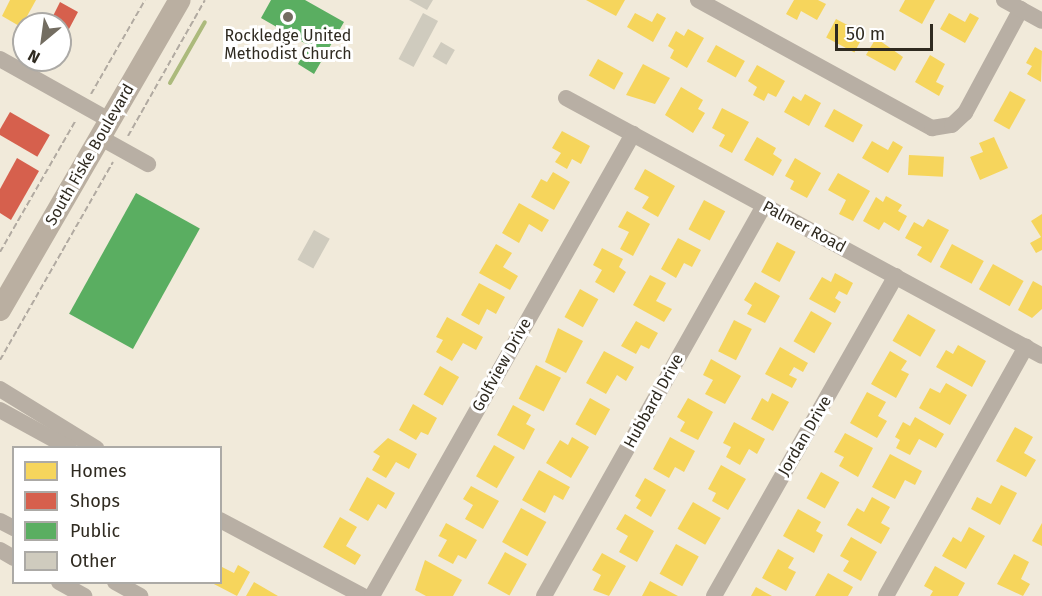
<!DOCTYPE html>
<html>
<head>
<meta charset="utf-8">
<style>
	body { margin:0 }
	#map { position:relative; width:1042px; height:596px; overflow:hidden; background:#f1eada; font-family:"Fira Sans",sans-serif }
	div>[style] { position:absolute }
	.homes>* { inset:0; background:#f6d55c; transform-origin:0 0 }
	.shops>* { inset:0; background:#d6604d; transform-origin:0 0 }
	.public>* { inset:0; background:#5aae61; transform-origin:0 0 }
	.stream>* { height:4px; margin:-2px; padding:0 2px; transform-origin:2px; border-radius:2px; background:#acba7c }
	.building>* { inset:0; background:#cfcbbe; transform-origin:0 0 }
	.path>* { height:2px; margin-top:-1px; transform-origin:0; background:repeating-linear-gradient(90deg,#b1aaa1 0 6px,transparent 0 9px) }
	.minor>* { height:16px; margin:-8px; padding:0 8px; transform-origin:8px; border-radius:8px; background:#b8afa4 }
	.major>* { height:22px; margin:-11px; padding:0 11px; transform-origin:11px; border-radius:11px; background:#baafa1 }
	.dots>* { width:16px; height:16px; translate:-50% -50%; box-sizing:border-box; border:3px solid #fff; border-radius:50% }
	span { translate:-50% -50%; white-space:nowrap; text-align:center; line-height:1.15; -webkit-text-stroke:6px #fff; paint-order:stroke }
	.poi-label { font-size:16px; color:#2f2a20 }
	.street-label { font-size:16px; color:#2f2a20 }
	.legend { position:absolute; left:12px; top:446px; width:210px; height:138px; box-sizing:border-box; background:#fff; border:2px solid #acaaa6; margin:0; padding:8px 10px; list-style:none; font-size:18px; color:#2f2a20 }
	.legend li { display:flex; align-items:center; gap:12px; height:30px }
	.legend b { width:30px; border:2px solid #acaaa6 }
	.north { position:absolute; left:12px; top:12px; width:60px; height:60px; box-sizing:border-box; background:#fff; border:2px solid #acaaa6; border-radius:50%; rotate:209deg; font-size:16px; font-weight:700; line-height:24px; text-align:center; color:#2f2a20 }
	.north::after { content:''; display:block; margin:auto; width:21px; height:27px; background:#736d61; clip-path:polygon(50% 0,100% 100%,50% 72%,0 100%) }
	.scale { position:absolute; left:835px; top:24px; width:98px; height:27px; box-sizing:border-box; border:3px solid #2f2a20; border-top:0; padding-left:8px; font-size:18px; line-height:21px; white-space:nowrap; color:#2f2a20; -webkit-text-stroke:4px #fff; paint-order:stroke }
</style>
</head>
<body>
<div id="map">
	<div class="homes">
		<i style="clip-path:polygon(10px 0,36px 0,21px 27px,2px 16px)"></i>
		<i style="clip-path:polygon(586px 0,625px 0,616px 16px)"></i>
		<i style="clip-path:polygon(794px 0,818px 0,826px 4px,817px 20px,801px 11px,797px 20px,786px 14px)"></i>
		<i style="clip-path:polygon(905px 0,935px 0,922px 24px,899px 11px)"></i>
		<i style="clip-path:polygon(635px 13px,652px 22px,657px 13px,666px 18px,653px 42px,627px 27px)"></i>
		<i style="clip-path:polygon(949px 13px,965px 22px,970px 13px,979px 18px,965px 43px,940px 29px)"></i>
		<i style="left:836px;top:19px;width:32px;height:21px;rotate:28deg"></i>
		<i style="clip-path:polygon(688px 29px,704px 38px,687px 68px,670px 58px,674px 50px,668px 46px,676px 31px,684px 36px)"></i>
		<i style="clip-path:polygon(876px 38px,903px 57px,895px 71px,866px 55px)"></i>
		<i style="left:716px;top:45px;width:33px;height:19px;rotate:29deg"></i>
		<i style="clip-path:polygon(1035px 47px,1042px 51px,1041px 82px,1027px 74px,1032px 66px,1026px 63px)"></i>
		<i style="clip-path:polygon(930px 55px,945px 64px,936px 82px,944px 86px,939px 96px,915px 82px)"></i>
		<i style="left:598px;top:59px;width:29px;height:19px;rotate:29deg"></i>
		<i style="clip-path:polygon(643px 64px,670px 78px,655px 104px,626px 95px)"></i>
		<i style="clip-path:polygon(757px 65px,785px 81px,776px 97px,768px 93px,764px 101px,753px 95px,757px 87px,748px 81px)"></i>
		<i style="clip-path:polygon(681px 87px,703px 100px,698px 109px,705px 113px,693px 133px,665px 115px)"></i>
		<i style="left:1010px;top:91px;width:18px;height:34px;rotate:29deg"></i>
		<i style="clip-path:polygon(805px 94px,821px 103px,809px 126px,784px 112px,793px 96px,801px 101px)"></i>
		<i style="clip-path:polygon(722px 108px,749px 122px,732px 153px,719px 146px,725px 135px,712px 128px)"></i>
		<i style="left:834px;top:109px;width:33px;height:20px;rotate:29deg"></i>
		<i style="clip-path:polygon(562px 131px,590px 146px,581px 164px,572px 159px,567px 169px,555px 162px,561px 153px,552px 148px)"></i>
		<i style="clip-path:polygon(757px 137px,776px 148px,773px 154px,782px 160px,773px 176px,744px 160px)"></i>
		<i style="clip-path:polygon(994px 137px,1008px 168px,980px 180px,970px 157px,983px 152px,979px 143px)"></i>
		<i style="clip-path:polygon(872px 141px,888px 150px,893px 141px,903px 147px,888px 173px,862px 158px)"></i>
		<i style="left:909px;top:155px;width:35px;height:20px;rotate:3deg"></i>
		<i style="clip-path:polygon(795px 158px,821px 173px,807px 198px,790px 189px,794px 181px,785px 176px)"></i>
		<i style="clip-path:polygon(645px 169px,675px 186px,658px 217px,642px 208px,649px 197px,634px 189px)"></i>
		<i style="clip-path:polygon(553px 172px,570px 182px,554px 210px,531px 197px,541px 179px,547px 182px)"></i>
		<i style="clip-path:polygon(838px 173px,870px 191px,853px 221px,839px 214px,846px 200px,828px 190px)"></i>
		<i style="clip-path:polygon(886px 196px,902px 205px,898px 211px,907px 216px,899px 231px,884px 222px,879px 230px,863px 221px,876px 197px,883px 202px)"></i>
		<i style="left:704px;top:200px;width:24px;height:33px;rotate:28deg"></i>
		<i style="clip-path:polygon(519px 203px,549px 220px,542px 232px,529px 224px,519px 243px,502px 233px)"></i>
		<i style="clip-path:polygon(627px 211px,650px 224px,633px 256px,620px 249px,629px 232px,618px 227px)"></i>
		<i style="clip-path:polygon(1042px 214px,1042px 250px,1036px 253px,1030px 243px,1041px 237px,1031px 221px)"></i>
		<i style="clip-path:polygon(928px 219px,949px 230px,931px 263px,917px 255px,922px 247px,905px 238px,914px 222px,923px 227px)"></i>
		<i style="clip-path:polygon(678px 238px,701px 250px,692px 267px,684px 263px,676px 278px,661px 269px)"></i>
		<i style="left:777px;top:242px;width:21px;height:34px;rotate:28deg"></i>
		<i style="clip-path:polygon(496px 244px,512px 253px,503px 267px,518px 276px,510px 290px,479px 273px)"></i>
		<i style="left:952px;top:244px;width:36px;height:26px;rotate:28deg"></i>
		<i style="clip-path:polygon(602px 248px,623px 259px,619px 267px,626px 272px,614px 293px,595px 282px,602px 270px,593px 265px)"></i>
		<i style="left:993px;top:264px;width:35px;height:29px;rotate:29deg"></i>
		<i style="clip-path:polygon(835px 273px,853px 283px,847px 295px,839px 291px,835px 298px,841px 302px,835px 313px,809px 299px,822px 277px,831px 282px)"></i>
		<i style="clip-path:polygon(650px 275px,666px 283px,656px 301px,672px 309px,664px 322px,633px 305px)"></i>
		<i style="clip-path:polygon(1033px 281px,1042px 286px,1042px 309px,1032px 318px,1018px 310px)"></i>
		<i style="clip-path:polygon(755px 282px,780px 296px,765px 323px,747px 314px,752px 305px,744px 300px)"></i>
		<i style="clip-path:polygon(479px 283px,505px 297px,496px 314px,487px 309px,479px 325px,461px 315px)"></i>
		<i style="left:580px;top:289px;width:21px;height:32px;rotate:29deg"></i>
		<i style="left:811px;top:311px;width:24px;height:35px;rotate:30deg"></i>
		<i style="left:908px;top:314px;width:32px;height:31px;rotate:30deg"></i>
		<i style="clip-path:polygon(447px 317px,483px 337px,476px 350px,463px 343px,452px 361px,436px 352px,443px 340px,436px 337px)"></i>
		<i style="left:734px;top:320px;width:20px;height:35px;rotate:27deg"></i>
		<i style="clip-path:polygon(636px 321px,658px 333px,649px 349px,641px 345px,636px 354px,621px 346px)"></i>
		<i style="clip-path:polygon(558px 328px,583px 341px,566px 373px,545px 362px)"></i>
		<i style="clip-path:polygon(958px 345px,986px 361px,972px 387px,936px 367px,946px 350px,953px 354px)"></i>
		<i style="clip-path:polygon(780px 347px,808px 363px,803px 372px,794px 367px,789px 375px,797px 379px,792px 388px,765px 374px)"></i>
		<i style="clip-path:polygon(604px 351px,634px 367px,626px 381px,617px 375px,606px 394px,586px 383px)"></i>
		<i style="clip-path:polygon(890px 351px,907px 361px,901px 370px,909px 374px,896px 398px,871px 384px)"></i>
		<i style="clip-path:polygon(711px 359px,741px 376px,725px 404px,705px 394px,713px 380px,703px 375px)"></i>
		<i style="left:536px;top:365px;width:28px;height:38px;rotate:27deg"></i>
		<i style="left:440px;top:366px;width:22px;height:33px;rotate:30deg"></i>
		<i style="clip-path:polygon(946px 383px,967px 395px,950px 425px,919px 408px,930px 388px,940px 393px)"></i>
		<i style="clip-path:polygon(867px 392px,886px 402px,878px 416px,887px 421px,877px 438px,850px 423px)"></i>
		<i style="clip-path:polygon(772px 393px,789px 402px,773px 431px,751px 419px,762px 398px,768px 402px)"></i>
		<i style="left:590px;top:398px;width:23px;height:30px;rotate:29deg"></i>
		<i style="clip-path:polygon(688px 398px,713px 412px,698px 440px,680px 431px,685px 422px,677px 417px)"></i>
		<i style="clip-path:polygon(413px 404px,437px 418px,428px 435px,421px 432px,416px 440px,399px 430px)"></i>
		<i style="clip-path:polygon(513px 405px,531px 415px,526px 424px,535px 429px,524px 450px,497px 435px)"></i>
		<i style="clip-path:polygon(915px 417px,944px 434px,936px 448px,919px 439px,910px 455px,896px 448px,900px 440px,895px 437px,903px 422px,910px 426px)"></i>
		<i style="clip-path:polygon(734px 422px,765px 439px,757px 454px,749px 449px,740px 465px,726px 457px,731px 447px,723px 443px)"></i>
		<i style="clip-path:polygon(1015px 427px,1033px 437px,1024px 453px,1036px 460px,1026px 477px,996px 461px)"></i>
		<i style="clip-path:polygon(845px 433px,873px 448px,858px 477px,839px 466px,844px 457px,834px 452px)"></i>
		<i style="clip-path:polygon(572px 437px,589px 447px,571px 478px,546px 463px,560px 440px,568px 445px)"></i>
		<i style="clip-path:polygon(670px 437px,695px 451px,684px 472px,675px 467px,669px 478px,653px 469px)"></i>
		<i style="clip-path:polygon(388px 438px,417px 454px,409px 469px,396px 462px,386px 478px,372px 470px,380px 456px,373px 452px)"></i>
		<i style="left:494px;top:445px;width:24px;height:36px;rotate:30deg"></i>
		<i style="clip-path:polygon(890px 454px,922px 471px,915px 485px,905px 480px,895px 499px,872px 487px)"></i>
		<i style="clip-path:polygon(721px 465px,746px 479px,728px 510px,712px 501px,716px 493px,708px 489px)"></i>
		<i style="clip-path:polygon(539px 470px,570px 487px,563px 500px,554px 495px,545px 513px,522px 500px)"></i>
		<i style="left:821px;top:472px;width:21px;height:30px;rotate:29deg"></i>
		<i style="clip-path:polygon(367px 477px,395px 493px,386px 509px,378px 504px,368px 521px,349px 510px)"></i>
		<i style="clip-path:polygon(645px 478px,666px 490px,651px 517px,636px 508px,641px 500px,635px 496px)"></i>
		<i style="clip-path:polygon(1001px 485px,1017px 493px,1000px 525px,971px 509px,977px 497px,991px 504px)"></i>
		<i style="clip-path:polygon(471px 486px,499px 501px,483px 529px,465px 519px,473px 505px,463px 499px)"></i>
		<i style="clip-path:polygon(872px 497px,890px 507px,881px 523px,890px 528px,881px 544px,847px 525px,857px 508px,864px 512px)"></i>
		<i style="left:693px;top:502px;width:32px;height:31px;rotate:30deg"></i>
		<i style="left:521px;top:508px;width:29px;height:39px;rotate:29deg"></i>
		<i style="clip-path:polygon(798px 509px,821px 522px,816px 531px,823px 535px,814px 553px,783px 536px)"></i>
		<i style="clip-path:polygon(625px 514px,654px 531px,637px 562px,619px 552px,628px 536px,616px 529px)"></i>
		<i style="clip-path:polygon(340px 517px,357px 527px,346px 546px,361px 555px,355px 565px,323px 547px)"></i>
		<i style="clip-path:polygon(446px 523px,477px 540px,466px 559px,458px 555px,453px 564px,438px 556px,447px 540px,439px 536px)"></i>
		<i style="clip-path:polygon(1042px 523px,1042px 546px,1032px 541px)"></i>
		<i style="clip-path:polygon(969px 527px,985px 536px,966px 569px,942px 556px,953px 537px,961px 542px)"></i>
		<i style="clip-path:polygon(851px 537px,877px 552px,861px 581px,843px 571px,849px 561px,840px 556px)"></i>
		<i style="left:676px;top:544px;width:26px;height:34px;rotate:29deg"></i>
		<i style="clip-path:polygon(778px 549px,794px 558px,788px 568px,796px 572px,786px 591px,762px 578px)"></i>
		<i style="left:505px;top:552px;width:25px;height:36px;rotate:29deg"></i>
		<i style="clip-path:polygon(602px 553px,626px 566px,609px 596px,593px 590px,601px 575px,592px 570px)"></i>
		<i style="clip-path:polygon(1014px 554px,1029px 562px,1021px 579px,1030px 584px,1023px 596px,997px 584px)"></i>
		<i style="clip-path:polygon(425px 560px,462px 580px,453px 596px,426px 596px,415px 590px)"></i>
		<i style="clip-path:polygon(238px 565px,250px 572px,237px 596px,210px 582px,220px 582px,220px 566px,234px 573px)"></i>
		<i style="clip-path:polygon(935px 566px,965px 583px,958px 596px,930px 596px,933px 591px,924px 586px)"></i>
		<i style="clip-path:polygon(828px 573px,853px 587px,848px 596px,815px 596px)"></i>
		<i style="clip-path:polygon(650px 581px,678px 596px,642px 596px)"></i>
		<i style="clip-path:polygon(254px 582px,278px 596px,246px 596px)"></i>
		<i style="clip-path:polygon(756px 587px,772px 596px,751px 596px)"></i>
	</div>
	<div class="shops">
		<i style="clip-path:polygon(60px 2px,78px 12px,60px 46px,60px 24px,32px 24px,37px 15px,50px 22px)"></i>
		<i style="left:10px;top:112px;width:46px;height:25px;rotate:30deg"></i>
		<i style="clip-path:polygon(17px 158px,39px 171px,11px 220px,0 213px,0 189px)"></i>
	</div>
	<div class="public">
		<i style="clip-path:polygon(271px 0,305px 0,344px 22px,314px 74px,298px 64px,308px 45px,261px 18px)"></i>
		<i style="left:136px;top:193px;width:73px;height:138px;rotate:29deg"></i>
	</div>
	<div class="stream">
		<i style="left:170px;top:83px;width:70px;rotate:-60.2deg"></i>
	</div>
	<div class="building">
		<i style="clip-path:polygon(409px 0,433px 0,427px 10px)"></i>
		<i style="left:423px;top:13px;width:17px;height:52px;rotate:28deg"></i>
		<i style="left:441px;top:42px;width:16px;height:17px;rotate:30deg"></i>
		<i style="left:314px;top:230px;width:18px;height:34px;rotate:29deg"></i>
	</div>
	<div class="path">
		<i style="left:91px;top:94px;width:108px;rotate:-60.1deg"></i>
		<i style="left:128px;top:136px;width:156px;rotate:-60.5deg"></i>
		<i style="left:0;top:252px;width:152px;rotate:-60.1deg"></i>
		<i style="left:0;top:360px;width:228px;rotate:-60.3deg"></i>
	</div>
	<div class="minor">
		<i style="left:698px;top:0;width:267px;rotate:28.7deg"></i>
		<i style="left:932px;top:128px;width:20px;rotate:-9deg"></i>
		<i style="left:952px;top:125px;width:18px;rotate:-43deg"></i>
		<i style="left:965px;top:113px;width:118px;rotate:-61.7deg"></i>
		<i style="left:1004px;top:0;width:43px;rotate:28.9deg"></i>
		<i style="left:0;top:59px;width:127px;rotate:29.2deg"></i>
		<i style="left:566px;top:98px;width:541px;rotate:28.46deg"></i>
		<i style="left:101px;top:138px;width:54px;rotate:29deg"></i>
		<i style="left:0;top:389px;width:113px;rotate:31.6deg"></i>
		<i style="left:0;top:410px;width:79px;rotate:28.8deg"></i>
		<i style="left:220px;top:520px;width:162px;rotate:28deg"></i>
		<i style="left:0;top:521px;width:16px;rotate:27deg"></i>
		<i style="left:0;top:550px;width:16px;rotate:30deg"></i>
		<i style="left:59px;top:582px;width:29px;rotate:29deg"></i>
		<i style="left:115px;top:582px;width:29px;rotate:29deg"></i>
		<i style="left:372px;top:596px;width:531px;rotate:-60.54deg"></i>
		<i style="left:544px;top:596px;width:448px;rotate:-60.6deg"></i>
		<i style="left:714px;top:596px;width:368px;rotate:-60.4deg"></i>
		<i style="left:886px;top:596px;width:286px;rotate:-60.7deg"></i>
	</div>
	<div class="major">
		<i style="left:0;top:310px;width:358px;rotate:-59.9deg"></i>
	</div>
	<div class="dots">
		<i style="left:288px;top:17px;background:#736d61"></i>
	</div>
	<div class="poi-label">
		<span style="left:288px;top:45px">Rockledge United<br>Methodist Church</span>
	</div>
	<div class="street-label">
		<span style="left:90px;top:155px;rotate:-60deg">South Fiske Boulevard</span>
		<span style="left:804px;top:227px;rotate:28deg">Palmer Road</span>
		<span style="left:502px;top:365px;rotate:-61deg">Golfview Drive</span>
		<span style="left:654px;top:401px;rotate:-61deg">Hubbard Drive</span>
		<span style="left:805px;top:436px;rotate:-60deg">Jordan Drive</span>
	</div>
	<ul class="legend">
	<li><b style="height:16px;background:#f6d55c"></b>Homes</li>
	<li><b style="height:16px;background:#d6604d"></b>Shops</li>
	<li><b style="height:16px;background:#5aae61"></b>Public</li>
	<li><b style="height:16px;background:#cfcbbe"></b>Other</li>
	</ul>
	<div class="north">N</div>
	<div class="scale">50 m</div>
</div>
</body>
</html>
